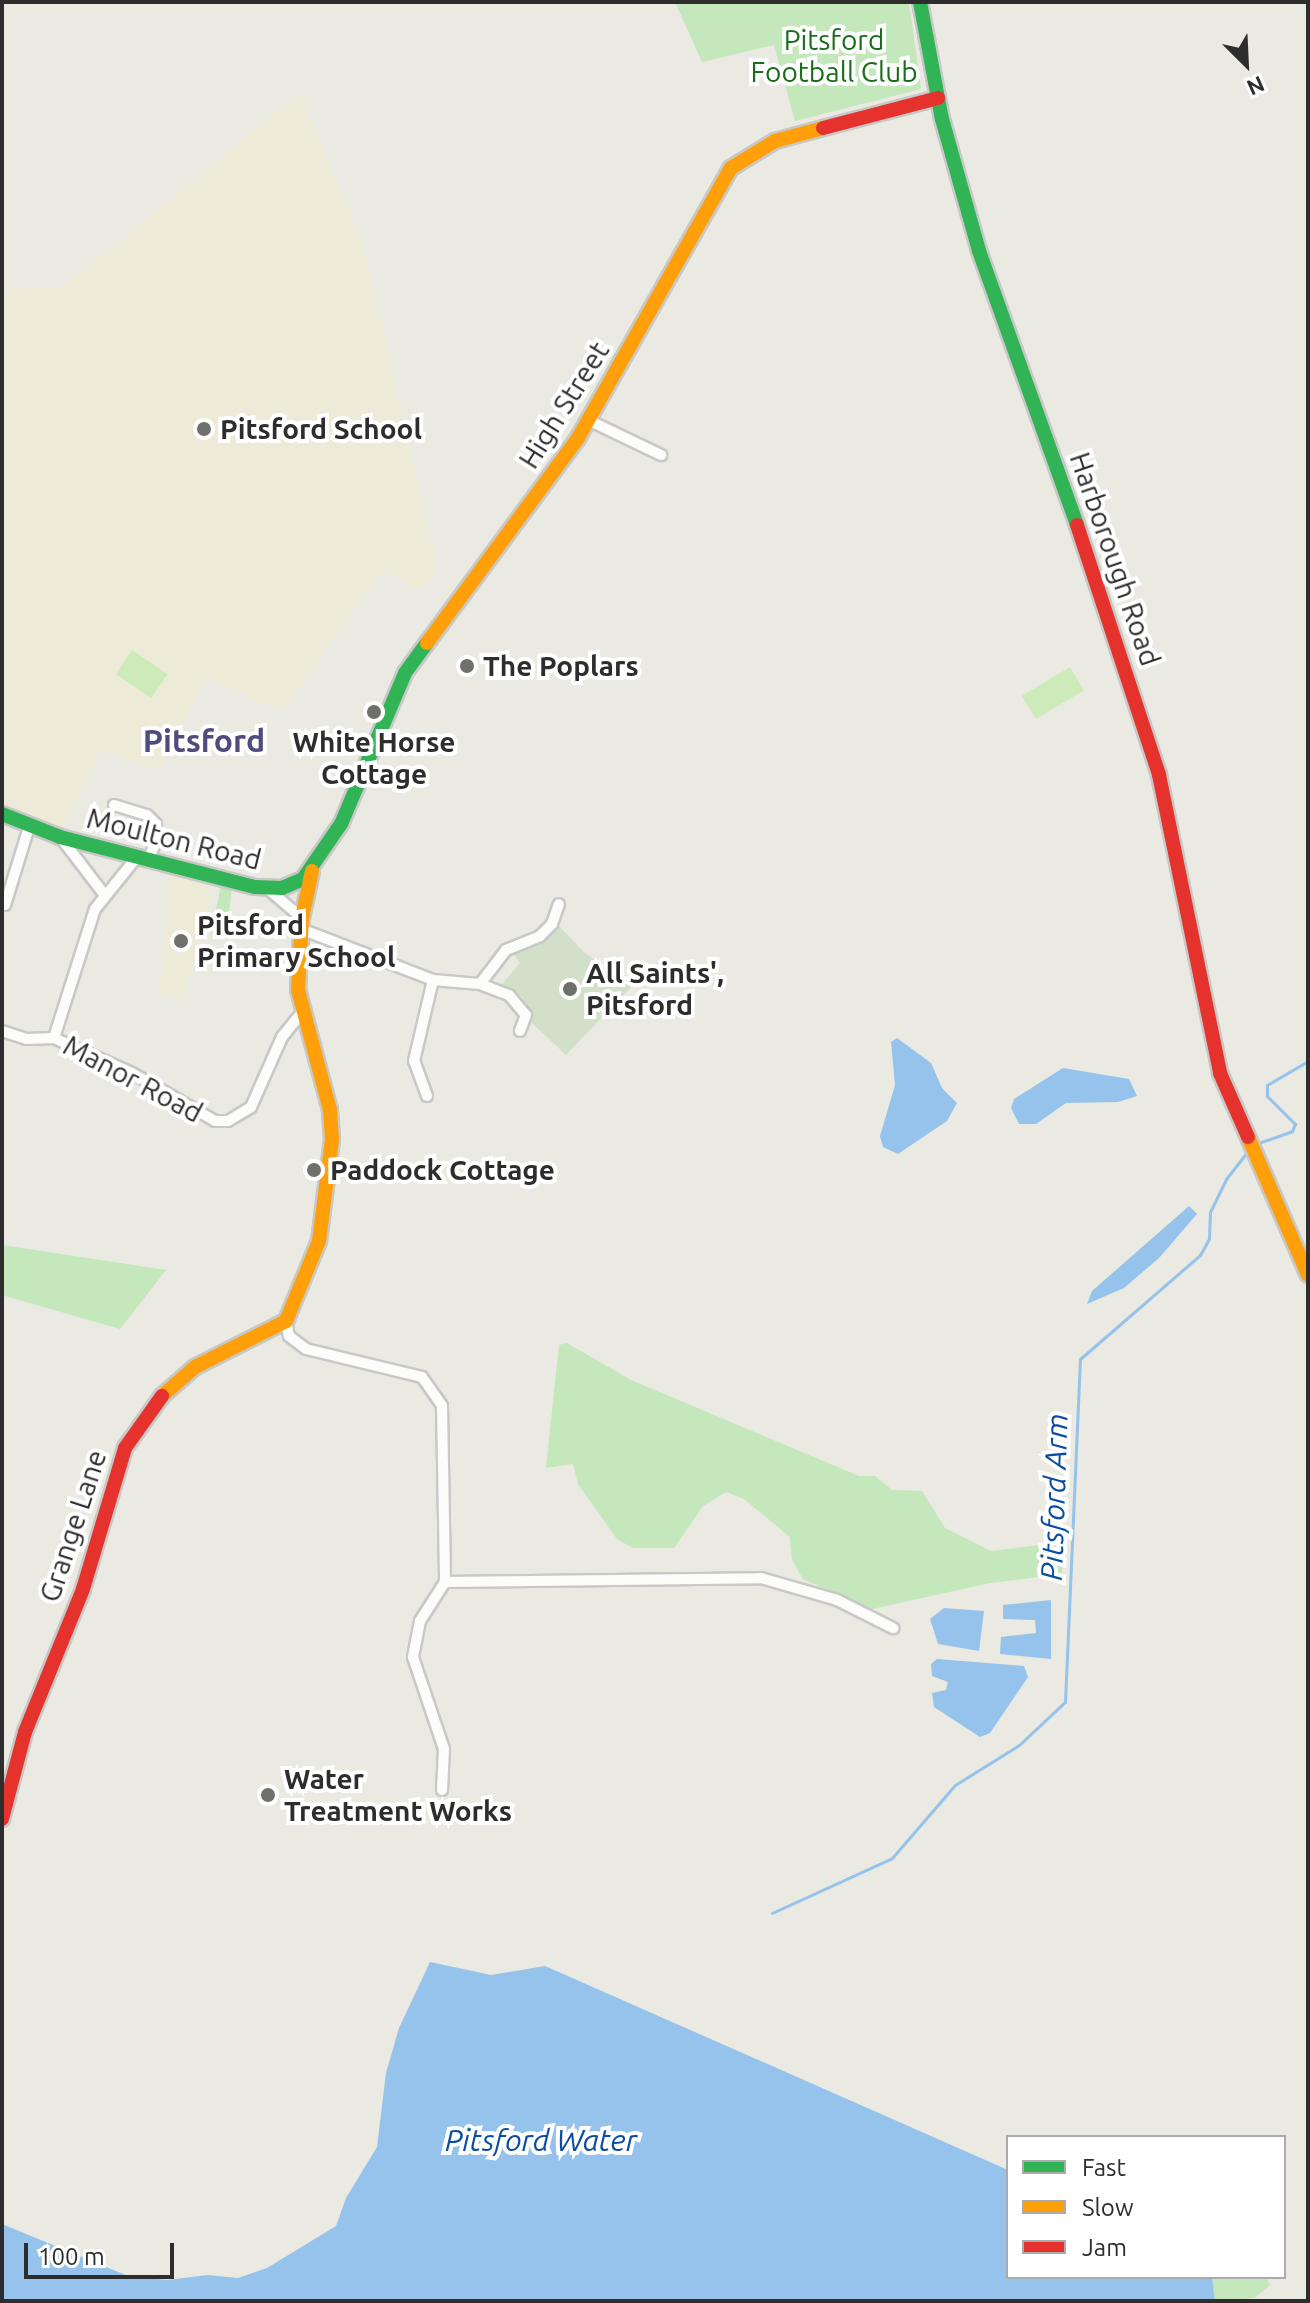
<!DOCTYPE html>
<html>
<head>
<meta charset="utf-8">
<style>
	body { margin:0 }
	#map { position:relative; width:1310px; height:2303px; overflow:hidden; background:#eae9e2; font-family:Ubuntu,sans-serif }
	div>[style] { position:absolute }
	.education>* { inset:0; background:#edebd7 }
	.green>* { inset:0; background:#c4e7bb }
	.cemetery>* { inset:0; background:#d2e0ca }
	.pitch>* { inset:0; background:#cdebb9; transform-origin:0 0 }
	.water>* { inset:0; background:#95c3ec }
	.stream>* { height:3px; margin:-1.5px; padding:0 1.5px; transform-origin:1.5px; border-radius:1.5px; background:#95c3ec }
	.roads { filter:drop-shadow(2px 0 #c8c8c7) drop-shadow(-2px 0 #c8c8c7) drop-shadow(0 2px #c8c8c7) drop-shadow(0 -2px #c8c8c7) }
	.street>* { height:10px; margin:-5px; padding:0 5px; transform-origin:5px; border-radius:5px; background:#fcfcfb }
	.fast>* { height:14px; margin:-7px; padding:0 7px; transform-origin:7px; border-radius:7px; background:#30b455 }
	.slow>* { height:14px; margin:-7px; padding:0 7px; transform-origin:7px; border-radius:7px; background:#ff9f0a }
	.jam>* { height:14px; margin:-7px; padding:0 7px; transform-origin:7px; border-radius:7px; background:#e5322d }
	.dots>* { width:22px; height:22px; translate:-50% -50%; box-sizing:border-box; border:4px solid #fff; border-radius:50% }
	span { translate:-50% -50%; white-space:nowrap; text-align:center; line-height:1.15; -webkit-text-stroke:8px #fff; paint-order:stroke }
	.park-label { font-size:28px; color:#1a6d1b }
	.street-label { font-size:28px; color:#2d2d2d }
	.poi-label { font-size:28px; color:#2d2d2d; font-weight:700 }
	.left { translate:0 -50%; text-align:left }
	.water-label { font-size:30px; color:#0b4da2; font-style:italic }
	.quarter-label { font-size:32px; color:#4e4b7f; font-weight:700 }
	.frame { position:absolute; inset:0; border:4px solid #2d2d2d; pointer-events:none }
	.legend { position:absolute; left:1006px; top:2135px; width:280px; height:144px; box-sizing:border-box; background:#fff; border:2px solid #ababab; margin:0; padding:10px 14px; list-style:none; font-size:24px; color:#2d2d2d }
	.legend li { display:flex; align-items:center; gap:16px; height:40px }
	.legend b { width:40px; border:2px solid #ababab }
	.north { position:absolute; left:1206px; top:24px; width:80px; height:80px; -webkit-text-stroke:6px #fff; paint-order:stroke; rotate:156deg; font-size:22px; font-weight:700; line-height:32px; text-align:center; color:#2d2d2d }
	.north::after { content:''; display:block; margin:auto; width:28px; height:36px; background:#2d2d2d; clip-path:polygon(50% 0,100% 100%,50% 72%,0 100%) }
	.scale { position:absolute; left:24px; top:2243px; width:150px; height:36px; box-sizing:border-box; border:4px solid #2d2d2d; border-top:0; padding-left:10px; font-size:24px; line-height:28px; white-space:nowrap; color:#2d2d2d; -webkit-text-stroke:6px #fff; paint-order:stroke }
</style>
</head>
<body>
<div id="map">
	<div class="education">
		<i style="clip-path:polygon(300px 93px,364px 246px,437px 567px,421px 590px,384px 568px,281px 712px,205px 676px,161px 771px,101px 750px,63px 829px,2px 802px,2px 290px,65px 286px)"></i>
		<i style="clip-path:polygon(169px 875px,213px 889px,183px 1000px,159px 993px)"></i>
	</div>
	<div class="green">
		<i style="clip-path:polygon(675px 2px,909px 2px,921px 89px,795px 121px,774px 45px,702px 62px)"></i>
		<i style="clip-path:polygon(221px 885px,232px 887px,226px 937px,211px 934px)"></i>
		<i style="clip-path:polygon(2px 1245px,166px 1270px,120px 1329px,2px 1295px)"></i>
		<i style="clip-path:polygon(567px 1343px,631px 1380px,859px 1476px,875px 1476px,892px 1490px,922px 1491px,945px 1528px,991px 1551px,1063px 1542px,1062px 1574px,990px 1583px,872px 1609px,803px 1579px,792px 1560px,790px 1537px,744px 1499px,726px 1492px,703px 1506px,674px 1548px,633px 1548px,617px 1539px,578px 1484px,573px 1464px,546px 1468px,559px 1345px)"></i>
		<i style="clip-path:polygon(1212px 2277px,1266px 2277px,1270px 2285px,1255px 2298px,1215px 2301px)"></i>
	</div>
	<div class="cemetery">
		<i style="clip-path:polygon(557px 924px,585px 953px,631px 987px,566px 1055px,530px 1021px,522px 996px,499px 988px,520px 963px,512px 953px)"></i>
	</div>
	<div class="pitch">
		<i style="left:132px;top:650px;width:43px;height:29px;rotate:34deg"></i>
		<i style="left:1070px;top:667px;width:27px;height:56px;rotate:59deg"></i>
	</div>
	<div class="water">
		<i style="clip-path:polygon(897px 1038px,931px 1063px,942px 1088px,957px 1103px,947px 1121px,898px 1154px,883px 1147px,880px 1136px,895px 1085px,891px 1042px)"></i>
		<i style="clip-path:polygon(1063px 1068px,1129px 1079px,1137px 1096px,1118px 1102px,1066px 1103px,1036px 1124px,1019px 1124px,1011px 1108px,1014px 1099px)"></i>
		<i style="clip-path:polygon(1189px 1206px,1197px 1214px,1159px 1258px,1124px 1288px,1087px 1304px,1092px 1291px)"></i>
		<i style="clip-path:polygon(1051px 1600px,1051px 1659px,1000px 1654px,1001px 1637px,1036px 1633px,1035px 1620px,1003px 1619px,1003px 1605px)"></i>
		<i style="clip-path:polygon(944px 1608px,984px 1611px,979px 1651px,938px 1644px,930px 1619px)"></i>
		<i style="clip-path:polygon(937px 1659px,1024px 1666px,1028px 1677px,990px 1733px,980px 1737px,934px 1707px,932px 1693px,946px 1690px,948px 1682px,932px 1676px,931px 1664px)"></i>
		<i style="clip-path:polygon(430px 1962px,491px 1975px,545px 1966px,1008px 2170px,1008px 2277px,1212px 2277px,1215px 2301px,2px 2301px,2px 2224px,128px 2276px,167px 2280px,208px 2275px,238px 2278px,267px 2268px,336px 2226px,346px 2198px,377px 2147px,386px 2073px,399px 2028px)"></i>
	</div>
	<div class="stream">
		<i style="left:1258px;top:1143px;width:36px;rotate:-19deg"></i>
		<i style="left:1292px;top:1131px;width:8px;rotate:-67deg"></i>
		<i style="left:1295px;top:1124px;width:40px;rotate:-135deg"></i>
		<i style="left:1267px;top:1096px;width:11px;rotate:-90deg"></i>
		<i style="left:1267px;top:1085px;width:48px;rotate:-30.3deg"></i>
		<i style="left:772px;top:1913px;width:132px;rotate:-24.6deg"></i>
		<i style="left:892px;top:1858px;width:96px;rotate:-49.2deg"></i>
		<i style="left:955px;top:1785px;width:75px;rotate:-32deg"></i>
		<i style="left:1019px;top:1745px;width:63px;rotate:-43.1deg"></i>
		<i style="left:1065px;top:1702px;width:343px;rotate:-87.5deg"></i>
		<i style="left:1080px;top:1359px;width:159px;rotate:-40.9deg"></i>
		<i style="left:1200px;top:1255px;width:18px;rotate:-61deg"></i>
		<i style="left:1209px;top:1239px;width:27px;rotate:-88deg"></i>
		<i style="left:1210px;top:1212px;width:37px;rotate:-64deg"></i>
		<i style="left:1226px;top:1179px;width:33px;rotate:-52deg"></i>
	</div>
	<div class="roads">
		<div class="street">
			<i style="left:590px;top:421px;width:79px;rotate:25.6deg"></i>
			<i style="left:114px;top:805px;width:34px;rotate:17deg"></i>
			<i style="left:147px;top:815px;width:13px;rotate:45deg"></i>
			<i style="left:156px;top:824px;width:15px;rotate:86deg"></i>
			<i style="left:157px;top:839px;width:23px;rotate:113deg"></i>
			<i style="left:61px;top:838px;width:69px;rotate:52.6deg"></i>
			<i style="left:268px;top:889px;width:45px;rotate:40.5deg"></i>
			<i style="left:5px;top:905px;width:82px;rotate:-72.9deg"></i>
			<i style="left:301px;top:929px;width:142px;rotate:21.1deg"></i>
			<i style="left:433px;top:980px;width:47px;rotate:4.9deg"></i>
			<i style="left:480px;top:984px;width:31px;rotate:21deg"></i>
			<i style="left:509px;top:995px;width:26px;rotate:50deg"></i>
			<i style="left:526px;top:1015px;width:17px;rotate:111deg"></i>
			<i style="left:480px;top:984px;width:43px;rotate:-52.6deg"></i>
			<i style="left:506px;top:950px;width:37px;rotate:-22deg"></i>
			<i style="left:540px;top:936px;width:17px;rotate:-45deg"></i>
			<i style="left:552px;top:924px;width:21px;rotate:-71deg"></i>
			<i style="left:2px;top:1031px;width:25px;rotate:18deg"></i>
			<i style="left:26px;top:1039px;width:28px;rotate:-2deg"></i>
			<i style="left:54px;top:1038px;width:85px;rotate:24.2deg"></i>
			<i style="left:132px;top:1073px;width:96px;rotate:30deg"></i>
			<i style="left:215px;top:1121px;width:13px"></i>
			<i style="left:228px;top:1121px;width:27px;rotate:-31deg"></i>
			<i style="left:251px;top:1107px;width:77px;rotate:-66.1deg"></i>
			<i style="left:282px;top:1037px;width:32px;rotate:-51deg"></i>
			<i style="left:54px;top:1038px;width:135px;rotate:-72.4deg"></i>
			<i style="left:95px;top:909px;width:67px;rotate:-51.1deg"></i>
			<i style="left:427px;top:1096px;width:37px;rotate:-110deg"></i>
			<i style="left:414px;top:1061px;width:83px;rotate:-76.8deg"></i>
			<i style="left:286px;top:1321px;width:15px;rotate:79deg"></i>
			<i style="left:289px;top:1336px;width:21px;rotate:37deg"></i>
			<i style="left:306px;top:1349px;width:119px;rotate:13.6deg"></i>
			<i style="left:422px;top:1377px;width:35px;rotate:55deg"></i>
			<i style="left:442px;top:1406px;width:176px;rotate:89deg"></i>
			<i style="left:445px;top:1582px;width:46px;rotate:122.7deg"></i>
			<i style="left:420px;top:1621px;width:37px;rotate:101deg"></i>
			<i style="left:413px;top:1657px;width:97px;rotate:71.4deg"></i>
			<i style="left:444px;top:1749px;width:41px;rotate:92.8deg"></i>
			<i style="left:445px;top:1582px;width:316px;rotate:-0.7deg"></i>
			<i style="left:761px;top:1578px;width:79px;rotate:16.1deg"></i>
			<i style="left:837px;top:1600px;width:63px;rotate:26.6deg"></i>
		</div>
		<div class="fast">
			<i style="left:920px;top:2px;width:119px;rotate:79.4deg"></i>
			<i style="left:942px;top:119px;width:137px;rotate:74.3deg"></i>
			<i style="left:979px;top:251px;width:291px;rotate:70.3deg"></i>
			<i style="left:2px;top:814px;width:62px;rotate:21.6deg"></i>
			<i style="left:60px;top:837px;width:201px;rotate:14.4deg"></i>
			<i style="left:255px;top:887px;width:27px;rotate:2deg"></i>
			<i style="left:282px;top:888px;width:23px;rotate:-23deg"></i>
			<i style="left:303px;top:879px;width:67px;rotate:-55.4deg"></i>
			<i style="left:341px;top:824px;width:164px;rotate:-67deg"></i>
			<i style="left:405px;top:673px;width:37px;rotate:-54deg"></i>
		</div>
		<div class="slow">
			<i style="left:427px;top:643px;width:255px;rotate:-53.6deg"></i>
			<i style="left:578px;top:438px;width:310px;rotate:-60.5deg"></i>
			<i style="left:731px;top:168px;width:52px;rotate:-31.5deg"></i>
			<i style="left:775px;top:141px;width:50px;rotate:-15.2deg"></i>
			<i style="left:1248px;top:1137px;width:150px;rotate:66.5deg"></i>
			<i style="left:162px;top:1396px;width:44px;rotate:-41.3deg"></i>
			<i style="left:195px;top:1367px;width:102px;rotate:-26.8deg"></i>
			<i style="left:286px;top:1321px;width:87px;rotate:-67.6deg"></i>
			<i style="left:319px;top:1241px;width:103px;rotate:-82.7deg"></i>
			<i style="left:332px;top:1139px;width:29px;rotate:-94deg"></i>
			<i style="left:330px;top:1110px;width:124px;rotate:-104.9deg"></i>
			<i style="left:298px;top:990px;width:72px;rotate:-86.8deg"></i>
			<i style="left:302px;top:918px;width:48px;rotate:-78deg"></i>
		</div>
		<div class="jam">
			<i style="left:823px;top:128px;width:119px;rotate:-14.6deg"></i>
			<i style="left:1077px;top:525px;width:263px;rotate:71.8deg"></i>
			<i style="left:1159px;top:775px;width:304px;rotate:78.4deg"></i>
			<i style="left:1220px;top:1073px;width:70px;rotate:66.4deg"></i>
			<i style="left:2px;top:1819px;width:90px;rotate:-75.2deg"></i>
			<i style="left:25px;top:1732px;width:154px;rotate:-67.9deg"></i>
			<i style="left:83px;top:1589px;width:147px;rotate:-73.4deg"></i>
			<i style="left:125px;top:1448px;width:64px;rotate:-54.6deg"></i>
		</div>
	</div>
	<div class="dots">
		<i style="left:204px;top:429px;background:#6f6f6c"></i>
		<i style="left:467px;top:666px;background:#6f6f6c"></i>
		<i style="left:374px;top:712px;background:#6f6f6c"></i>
		<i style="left:181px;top:941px;background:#6f6f6c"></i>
		<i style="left:570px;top:989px;background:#6f6f6c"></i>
		<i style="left:314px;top:1170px;background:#6f6f6c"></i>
		<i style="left:268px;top:1795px;background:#6f6f6c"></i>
	</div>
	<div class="park-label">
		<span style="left:834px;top:56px">Pitsford<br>Football Club</span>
	</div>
	<div class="street-label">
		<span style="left:564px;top:405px;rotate:-58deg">High Street</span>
		<span style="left:1115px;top:559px;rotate:71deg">Harborough Road</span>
		<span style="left:174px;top:839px;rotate:14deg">Moulton Road</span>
		<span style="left:133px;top:1079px;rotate:28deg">Manor Road</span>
		<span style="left:73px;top:1526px;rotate:-72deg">Grange Lane</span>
	</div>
	<div class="poi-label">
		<span class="left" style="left:220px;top:429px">Pitsford School</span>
		<span class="left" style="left:483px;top:666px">The Poplars</span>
		<span style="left:374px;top:758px">White Horse<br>Cottage</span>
		<span class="left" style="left:197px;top:941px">Pitsford<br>Primary School</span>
		<span class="left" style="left:586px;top:989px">All Saints',<br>Pitsford</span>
		<span class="left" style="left:330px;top:1170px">Paddock Cottage</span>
		<span class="left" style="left:284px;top:1795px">Water<br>Treatment Works</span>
	</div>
	<div class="water-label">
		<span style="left:1054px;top:1497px;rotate:-88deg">Pitsford Arm</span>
		<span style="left:541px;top:2140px">Pitsford Water</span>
	</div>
	<div class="quarter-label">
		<span style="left:204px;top:740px">Pitsford</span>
	</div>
	<div class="frame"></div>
	<ul class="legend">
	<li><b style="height:10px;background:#30b455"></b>Fast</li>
	<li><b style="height:10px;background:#ff9f0a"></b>Slow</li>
	<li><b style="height:10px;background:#e5322d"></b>Jam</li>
	</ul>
	<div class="north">N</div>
	<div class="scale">100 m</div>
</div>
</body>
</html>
